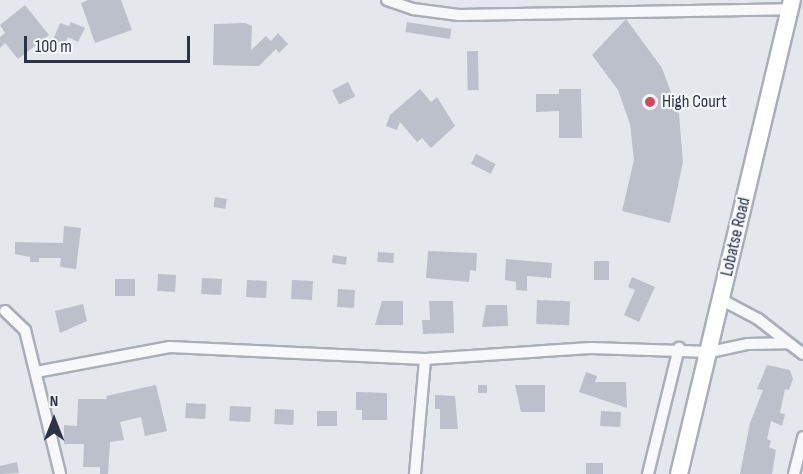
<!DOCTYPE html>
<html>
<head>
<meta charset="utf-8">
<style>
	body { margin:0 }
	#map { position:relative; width:803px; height:474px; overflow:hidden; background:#e4e7ec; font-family:"Sofia Sans Condensed",sans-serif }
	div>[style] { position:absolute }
	.building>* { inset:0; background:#bbc0ca; transform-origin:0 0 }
	.roads { filter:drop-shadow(2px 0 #a9aeb7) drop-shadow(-2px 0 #a9aeb7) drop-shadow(0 2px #a9aeb7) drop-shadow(0 -2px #a9aeb7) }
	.minor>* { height:10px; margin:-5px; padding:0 5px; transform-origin:5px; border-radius:5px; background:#f7f8fa }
	.trunk>* { height:16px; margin:-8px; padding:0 8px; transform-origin:8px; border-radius:8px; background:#fff }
	.dots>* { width:16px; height:16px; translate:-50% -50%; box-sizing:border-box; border:3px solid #f4f6f9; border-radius:50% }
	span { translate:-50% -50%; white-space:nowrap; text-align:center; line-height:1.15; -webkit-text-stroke:4.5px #f4f6f9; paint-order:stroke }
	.poi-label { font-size:18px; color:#2b3445 }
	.left { translate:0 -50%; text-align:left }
	.street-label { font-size:18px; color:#2b3445 }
	.north { position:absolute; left:24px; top:390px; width:60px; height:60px; -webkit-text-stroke:4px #f4f6f9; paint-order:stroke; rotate:0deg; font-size:16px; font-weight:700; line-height:24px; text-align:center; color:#2b3445 }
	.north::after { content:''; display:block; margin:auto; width:21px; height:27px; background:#2b3445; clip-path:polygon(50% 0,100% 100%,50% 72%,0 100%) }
	.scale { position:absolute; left:24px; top:36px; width:166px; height:27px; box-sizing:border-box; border:3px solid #2b3445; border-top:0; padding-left:8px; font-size:18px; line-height:21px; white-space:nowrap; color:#2b3445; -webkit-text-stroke:4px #f4f6f9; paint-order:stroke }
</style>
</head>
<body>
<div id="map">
	<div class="building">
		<i style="clip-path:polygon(88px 0,121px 0,132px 30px,95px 43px,81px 3px)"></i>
		<i style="clip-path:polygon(25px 5px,49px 35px,18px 59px,5px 43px,0 48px,0 37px,5px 33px,0 25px)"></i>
		<i style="clip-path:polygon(626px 19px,662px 68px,679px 114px,683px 162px,670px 223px,622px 211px,634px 160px,630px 124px,618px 90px,592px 55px)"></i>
		<i style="clip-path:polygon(71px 22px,85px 28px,78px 42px,68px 37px,65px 44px,53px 40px,60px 23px,69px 26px)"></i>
		<i style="left:407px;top:22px;width:45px;height:10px;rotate:9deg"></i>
		<i style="clip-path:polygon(245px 23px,252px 26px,251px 50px,266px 36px,271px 41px,278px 33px,288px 44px,279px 53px,276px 49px,259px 66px,213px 65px,214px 24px)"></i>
		<i style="left:478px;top:51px;width:39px;height:11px;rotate:89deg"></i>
		<i style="left:348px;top:82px;width:16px;height:18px;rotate:63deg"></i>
		<i style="clip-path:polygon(420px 89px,431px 102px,437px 97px,455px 126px,431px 148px,422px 138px,417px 142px,400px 122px,397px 130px,386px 126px,390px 115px)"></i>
		<i style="clip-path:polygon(559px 89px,581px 89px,582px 138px,559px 138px,559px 111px,536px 112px,536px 94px,559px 94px)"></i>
		<i style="left:476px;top:154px;width:22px;height:11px;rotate:27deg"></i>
		<i style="left:215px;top:197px;width:12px;height:10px;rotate:9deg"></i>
		<i style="clip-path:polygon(64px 226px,81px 228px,76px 269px,60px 267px,61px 258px,39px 258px,39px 262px,30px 262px,30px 257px,15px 254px,15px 242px,63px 243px)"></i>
		<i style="clip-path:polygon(428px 251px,477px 253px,476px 271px,470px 270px,469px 282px,426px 278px)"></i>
		<i style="left:378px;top:252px;width:16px;height:10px;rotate:4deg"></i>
		<i style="left:333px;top:255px;width:14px;height:8px;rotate:8deg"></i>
		<i style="clip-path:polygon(506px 259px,552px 263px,551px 278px,527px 276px,527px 291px,516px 290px,516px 282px,505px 280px)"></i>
		<i style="left:594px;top:261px;width:15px;height:19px"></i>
		<i style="left:158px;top:274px;width:18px;height:17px;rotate:3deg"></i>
		<i style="clip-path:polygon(632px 277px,655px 287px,639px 322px,624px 315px,635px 290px,628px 287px)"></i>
		<i style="left:202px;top:278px;width:20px;height:16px;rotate:3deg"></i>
		<i style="left:115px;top:279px;width:20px;height:17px"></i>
		<i style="left:247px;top:280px;width:20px;height:17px;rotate:3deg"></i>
		<i style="left:292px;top:280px;width:21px;height:19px;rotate:3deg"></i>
		<i style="left:338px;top:289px;width:17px;height:18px;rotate:3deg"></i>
		<i style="left:537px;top:300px;width:33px;height:24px;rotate:2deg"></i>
		<i style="clip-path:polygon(382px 301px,403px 301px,403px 325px,375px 325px)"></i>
		<i style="clip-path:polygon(429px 301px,453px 301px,454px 333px,423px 334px,422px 320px,430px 320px)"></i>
		<i style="clip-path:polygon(83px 304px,87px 321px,60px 333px,55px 311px)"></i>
		<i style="clip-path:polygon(486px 305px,507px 305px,508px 326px,482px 327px)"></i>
		<i style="clip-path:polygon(767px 365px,790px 370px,793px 379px,789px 390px,785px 389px,780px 413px,785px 414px,782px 426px,771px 421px,767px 439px,771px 441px,769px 447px,776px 450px,772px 474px,740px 474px,750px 423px,763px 390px,757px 389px)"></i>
		<i style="clip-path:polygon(586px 372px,597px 376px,595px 382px,626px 382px,627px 408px,579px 392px)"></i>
		<i style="clip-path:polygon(156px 385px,167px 431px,145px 436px,141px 417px,120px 422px,124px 440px,110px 442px,108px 474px,100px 474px,100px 467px,83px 467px,84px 444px,64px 444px,64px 425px,77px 426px,78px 399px,107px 399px,106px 396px)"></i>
		<i style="left:478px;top:385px;width:9px;height:8px"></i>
		<i style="clip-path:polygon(515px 385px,545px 385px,545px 412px,521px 412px)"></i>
		<i style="clip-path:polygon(356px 392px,387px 393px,387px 420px,362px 420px,362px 410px,356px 410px)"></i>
		<i style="clip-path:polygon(435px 395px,455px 396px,458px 429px,440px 429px,440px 409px,435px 409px)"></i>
		<i style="left:186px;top:403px;width:20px;height:15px;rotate:3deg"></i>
		<i style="left:230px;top:406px;width:21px;height:15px;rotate:3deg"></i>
		<i style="left:275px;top:409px;width:19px;height:15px;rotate:3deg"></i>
		<i style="left:317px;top:411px;width:20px;height:15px"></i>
		<i style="left:601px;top:411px;width:20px;height:15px;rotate:3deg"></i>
		<i style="clip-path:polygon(17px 462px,19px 473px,0 474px,0 466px)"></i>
		<i style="left:586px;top:463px;width:17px;height:11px"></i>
	</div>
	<div class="roads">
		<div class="minor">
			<i style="left:387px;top:0;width:28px;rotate:19deg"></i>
			<i style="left:413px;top:9px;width:46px;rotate:7.4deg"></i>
			<i style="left:459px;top:15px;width:330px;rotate:-1deg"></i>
			<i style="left:722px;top:300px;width:41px;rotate:27.8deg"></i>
			<i style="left:758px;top:319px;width:57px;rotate:37.9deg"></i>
			<i style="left:5px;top:311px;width:28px;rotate:44deg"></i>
			<i style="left:25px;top:330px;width:148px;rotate:76.3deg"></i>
			<i style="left:36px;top:372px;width:136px;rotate:-10.6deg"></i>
			<i style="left:170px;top:347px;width:255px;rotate:2.7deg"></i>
			<i style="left:425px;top:359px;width:166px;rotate:-3.8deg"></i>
			<i style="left:591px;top:348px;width:119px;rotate:1.9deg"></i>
			<i style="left:710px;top:352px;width:39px;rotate:-12deg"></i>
			<i style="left:748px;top:344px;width:39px;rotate:-1deg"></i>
			<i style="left:415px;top:474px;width:115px;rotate:-85deg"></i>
			<i style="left:648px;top:474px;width:130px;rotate:-76.2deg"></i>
			<i style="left:794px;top:474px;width:38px;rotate:-76deg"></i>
		</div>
		<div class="trunk">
			<i style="left:679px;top:474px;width:487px;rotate:-76.6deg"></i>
		</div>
	</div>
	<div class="dots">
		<i style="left:650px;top:102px;background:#d1495b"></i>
	</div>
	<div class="poi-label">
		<span class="left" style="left:662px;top:102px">High Court</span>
	</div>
	<div class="street-label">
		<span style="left:736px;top:237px;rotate:-77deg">Lobatse Road</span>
	</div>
	<div class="north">N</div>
	<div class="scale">100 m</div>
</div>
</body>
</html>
